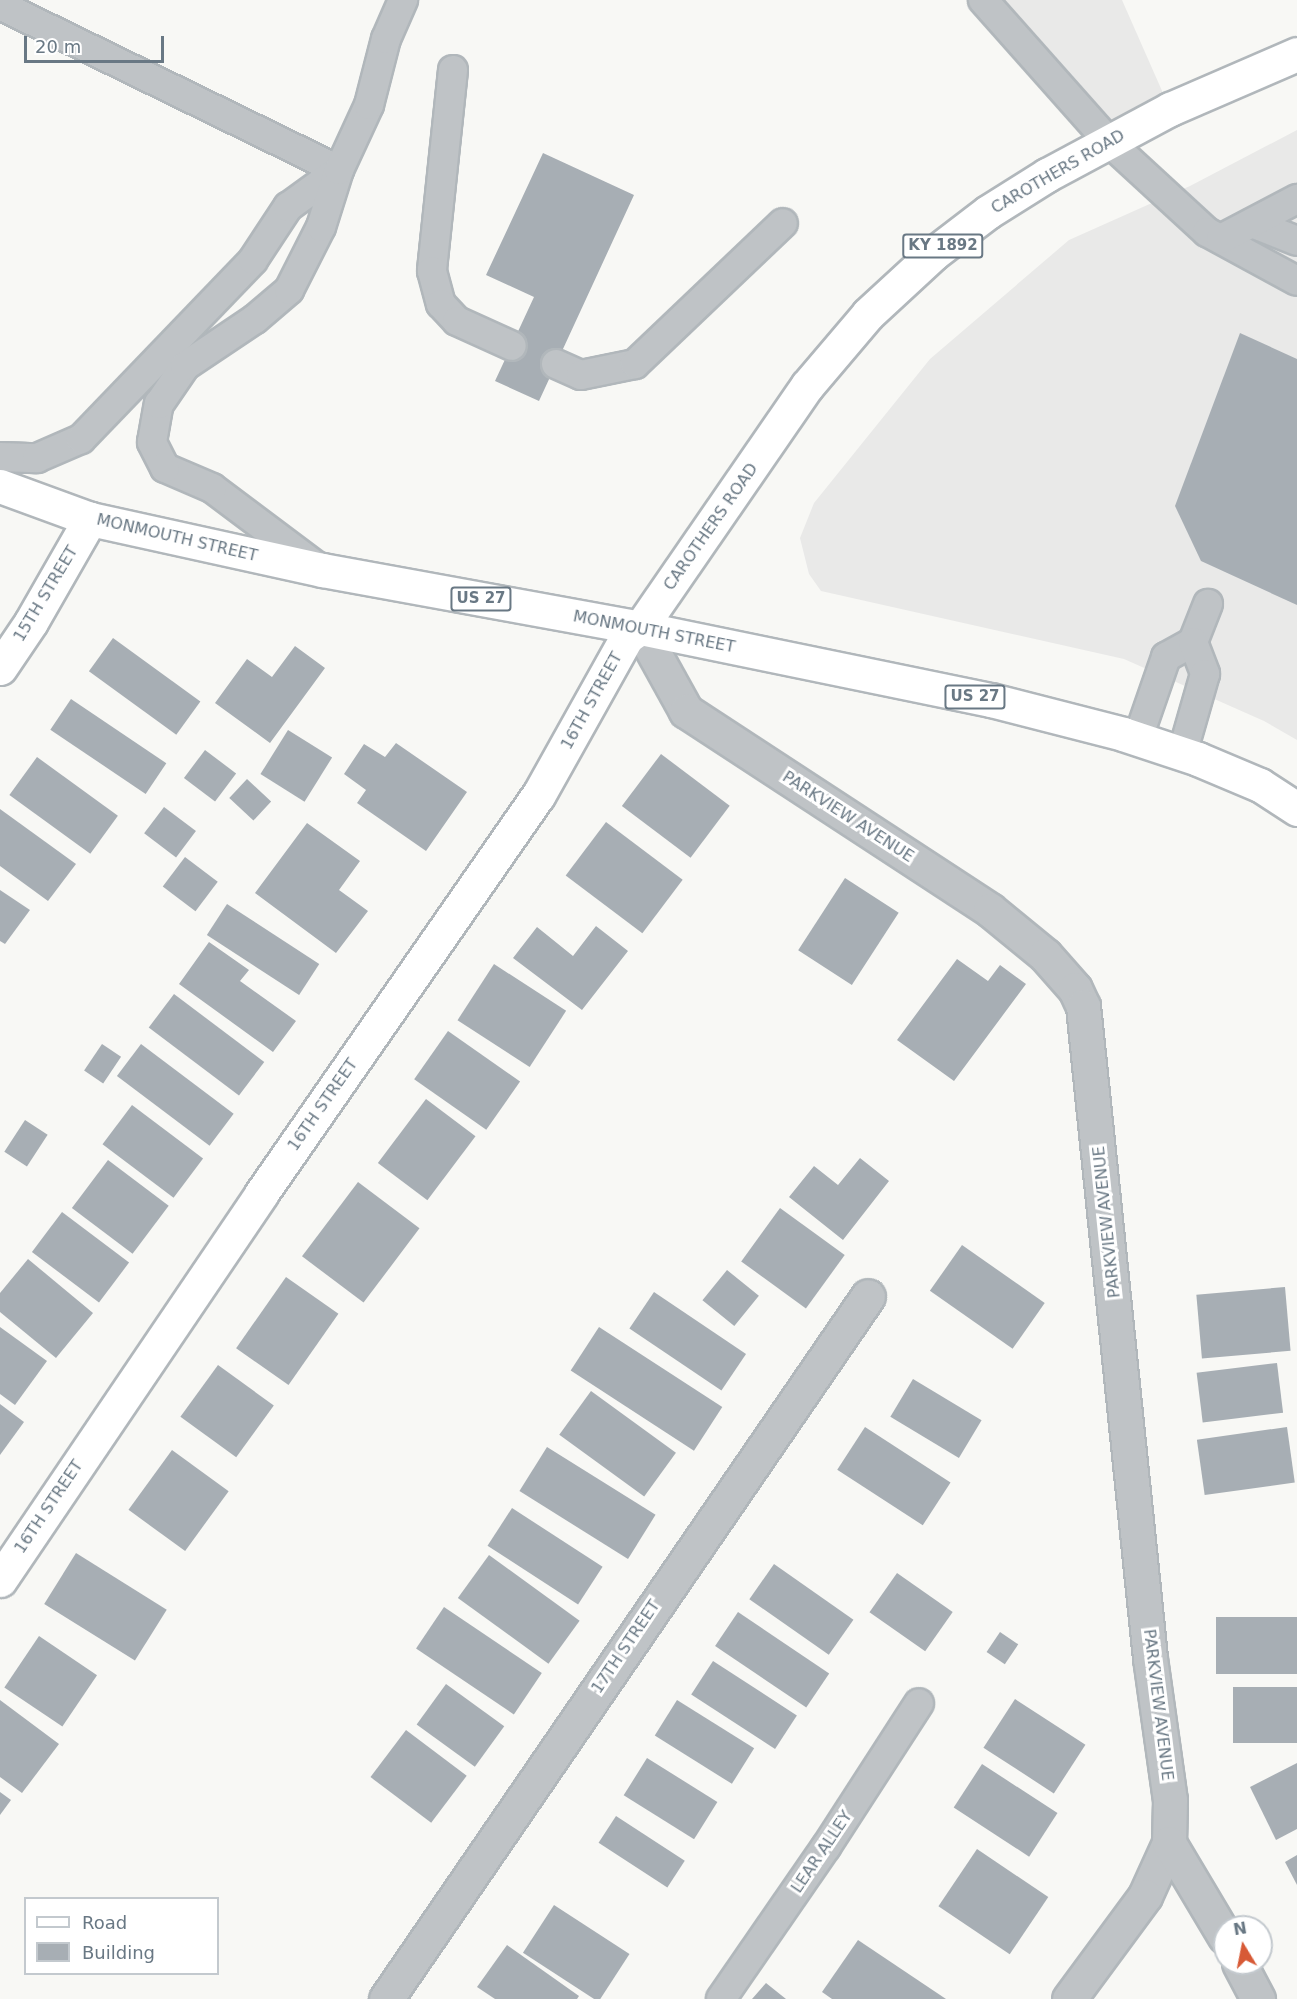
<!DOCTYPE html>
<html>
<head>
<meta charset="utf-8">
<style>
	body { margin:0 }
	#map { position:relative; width:1297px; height:1999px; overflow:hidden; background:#f8f8f5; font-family:"DejaVu Sans",sans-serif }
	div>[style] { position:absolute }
	.built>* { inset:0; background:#e9e9e8 }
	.building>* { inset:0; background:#a7aeb4; transform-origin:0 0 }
	.roads { filter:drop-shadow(2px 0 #b1b7bb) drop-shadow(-2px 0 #b1b7bb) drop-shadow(0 2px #b1b7bb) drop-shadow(0 -2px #b1b7bb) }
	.lane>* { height:28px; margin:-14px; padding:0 14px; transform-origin:14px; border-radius:14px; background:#bfc3c6 }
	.street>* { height:33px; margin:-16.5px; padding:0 16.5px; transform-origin:16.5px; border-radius:16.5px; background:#bfc3c6 }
	.secondary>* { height:33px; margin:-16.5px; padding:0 16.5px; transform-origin:16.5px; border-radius:16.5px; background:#fff }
	.primary>* { height:33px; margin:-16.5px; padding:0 16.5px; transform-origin:16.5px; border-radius:16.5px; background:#fff }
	span { translate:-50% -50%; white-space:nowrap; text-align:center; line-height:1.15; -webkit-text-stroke:6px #fff; paint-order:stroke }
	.shield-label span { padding:2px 4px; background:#fff; border:2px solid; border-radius:4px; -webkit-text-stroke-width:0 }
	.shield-label { font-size:15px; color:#697884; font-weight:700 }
	.street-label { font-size:16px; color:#697884 }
	.legend { position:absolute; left:24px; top:1897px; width:195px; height:78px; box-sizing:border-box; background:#fff; border:2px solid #c3c9ce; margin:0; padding:8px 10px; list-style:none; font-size:18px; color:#697884 }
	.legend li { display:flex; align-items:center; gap:12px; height:30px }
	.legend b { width:30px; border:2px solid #c3c9ce }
	.north { position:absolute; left:1213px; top:1915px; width:60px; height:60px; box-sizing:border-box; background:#fff; border:2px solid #c3c9ce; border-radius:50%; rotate:350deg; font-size:16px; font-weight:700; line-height:24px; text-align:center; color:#697884 }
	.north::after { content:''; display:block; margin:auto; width:21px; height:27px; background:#d75a36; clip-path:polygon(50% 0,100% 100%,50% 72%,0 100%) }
	.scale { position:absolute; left:24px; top:36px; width:140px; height:27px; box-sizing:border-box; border:3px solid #697884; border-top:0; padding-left:8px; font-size:18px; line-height:21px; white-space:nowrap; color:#697884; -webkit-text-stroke:4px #fff; paint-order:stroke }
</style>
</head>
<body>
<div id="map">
	<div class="built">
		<i style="clip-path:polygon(983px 0,1122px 0,1170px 109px,1109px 142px)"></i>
		<i style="clip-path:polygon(1297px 130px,1297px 740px,1264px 721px,1124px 659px,821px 591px,809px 574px,800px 538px,814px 503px,930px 359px,1069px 240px,1190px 186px)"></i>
	</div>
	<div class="building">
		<i style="clip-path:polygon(543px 153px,634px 195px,539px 401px,495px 381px,534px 297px,486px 275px)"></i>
		<i style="clip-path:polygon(1240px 333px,1297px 359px,1297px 605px,1201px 561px,1175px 506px)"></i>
		<i style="left:113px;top:638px;width:108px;height:41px;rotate:36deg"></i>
		<i style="clip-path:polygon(295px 646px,325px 668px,270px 743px,215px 703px,247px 659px,272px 677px)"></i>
		<i style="left:71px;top:699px;width:115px;height:37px;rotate:34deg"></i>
		<i style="left:288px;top:730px;width:52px;height:52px;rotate:32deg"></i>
		<i style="clip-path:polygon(396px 743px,467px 792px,426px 851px,357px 803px,366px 790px,344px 774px,364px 744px,385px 757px)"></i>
		<i style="left:205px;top:750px;width:39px;height:35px;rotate:37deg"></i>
		<i style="left:661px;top:754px;width:86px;height:65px;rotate:37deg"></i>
		<i style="left:37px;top:757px;width:100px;height:47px;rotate:36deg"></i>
		<i style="left:247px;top:779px;width:33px;height:26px;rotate:43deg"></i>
		<i style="left:164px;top:807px;width:40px;height:33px;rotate:37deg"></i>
		<i style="clip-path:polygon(0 809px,76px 864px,48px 901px,0 866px)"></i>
		<i style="left:606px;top:822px;width:96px;height:67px;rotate:37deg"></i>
		<i style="clip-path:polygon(307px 823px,360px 861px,339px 890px,368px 911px,336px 953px,255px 893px)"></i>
		<i style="left:185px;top:857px;width:41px;height:37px;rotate:37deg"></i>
		<i style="left:845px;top:878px;width:64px;height:86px;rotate:33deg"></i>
		<i style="clip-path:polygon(0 890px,30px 910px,5px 944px,0 941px)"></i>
		<i style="left:227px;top:904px;width:110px;height:37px;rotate:33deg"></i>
		<i style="clip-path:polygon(596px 926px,628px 951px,582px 1010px,513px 958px,537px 927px,573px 956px)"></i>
		<i style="clip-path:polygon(209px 942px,249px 970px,240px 981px,296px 1021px,273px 1052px,179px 984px)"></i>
		<i style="clip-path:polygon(957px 959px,988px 981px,1000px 965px,1026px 984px,954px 1081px,897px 1040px)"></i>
		<i style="left:494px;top:964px;width:86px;height:67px;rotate:33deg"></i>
		<i style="left:174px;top:994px;width:113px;height:42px;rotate:37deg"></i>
		<i style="left:448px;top:1031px;width:88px;height:59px;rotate:35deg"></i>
		<i style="left:102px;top:1044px;width:23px;height:32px;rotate:34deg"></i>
		<i style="left:141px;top:1044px;width:116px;height:40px;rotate:37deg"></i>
		<i style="left:426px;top:1099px;width:62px;height:80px;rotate:37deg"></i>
		<i style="left:132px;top:1105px;width:89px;height:49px;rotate:37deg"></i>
		<i style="left:25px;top:1120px;width:27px;height:38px;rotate:33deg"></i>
		<i style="clip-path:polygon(860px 1158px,889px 1181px,843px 1240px,789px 1197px,814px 1166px,838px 1185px)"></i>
		<i style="left:108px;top:1160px;width:76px;height:60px;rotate:37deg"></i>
		<i style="left:358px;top:1182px;width:77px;height:93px;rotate:37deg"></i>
		<i style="left:780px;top:1208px;width:80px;height:66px;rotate:36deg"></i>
		<i style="left:62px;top:1212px;width:84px;height:50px;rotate:37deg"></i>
		<i style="left:962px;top:1245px;width:101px;height:56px;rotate:35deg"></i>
		<i style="clip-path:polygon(28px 1259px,93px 1313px,56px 1358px,0 1312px,0 1293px)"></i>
		<i style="left:727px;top:1270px;width:41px;height:39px;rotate:39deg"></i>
		<i style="left:286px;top:1277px;width:64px;height:87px;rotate:35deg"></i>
		<i style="left:1285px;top:1287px;width:64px;height:89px;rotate:85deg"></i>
		<i style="left:654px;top:1292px;width:111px;height:44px;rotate:34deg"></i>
		<i style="clip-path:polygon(0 1327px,47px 1361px,15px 1405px,0 1394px)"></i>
		<i style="left:599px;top:1327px;width:147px;height:52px;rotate:33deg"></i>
		<i style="left:1277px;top:1363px;width:50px;height:81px;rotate:83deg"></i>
		<i style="left:218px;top:1365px;width:69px;height:64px;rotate:36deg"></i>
		<i style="left:913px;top:1379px;width:80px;height:44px;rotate:31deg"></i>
		<i style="left:591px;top:1391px;width:105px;height:54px;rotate:36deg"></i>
		<i style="clip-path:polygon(0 1404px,24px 1422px,0 1455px)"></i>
		<i style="left:865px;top:1427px;width:102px;height:51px;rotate:33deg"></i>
		<i style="left:1287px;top:1427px;width:56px;height:91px;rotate:82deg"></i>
		<i style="left:547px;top:1447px;width:128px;height:52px;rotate:32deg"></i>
		<i style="left:172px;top:1450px;width:70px;height:74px;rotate:36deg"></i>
		<i style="left:512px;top:1508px;width:108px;height:45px;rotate:33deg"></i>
		<i style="left:76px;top:1553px;width:107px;height:60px;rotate:32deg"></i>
		<i style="left:489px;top:1555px;width:112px;height:53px;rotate:36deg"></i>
		<i style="left:774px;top:1564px;width:97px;height:43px;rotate:35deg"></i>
		<i style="left:897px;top:1573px;width:68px;height:48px;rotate:35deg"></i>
		<i style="left:444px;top:1607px;width:118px;height:50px;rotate:34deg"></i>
		<i style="left:738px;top:1612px;width:110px;height:41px;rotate:34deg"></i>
		<i style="left:1297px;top:1617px;width:57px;height:81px;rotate:90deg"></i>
		<i style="left:1000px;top:1632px;width:22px;height:24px;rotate:34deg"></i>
		<i style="left:39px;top:1636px;width:70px;height:62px;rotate:34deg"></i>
		<i style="left:713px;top:1661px;width:100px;height:40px;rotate:33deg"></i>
		<i style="left:446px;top:1684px;width:72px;height:50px;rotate:36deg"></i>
		<i style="left:1297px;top:1687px;width:56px;height:64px;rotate:90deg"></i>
		<i style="left:1015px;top:1699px;width:84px;height:58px;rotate:33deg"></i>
		<i style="clip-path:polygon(0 1700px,59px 1744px,22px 1793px,0 1777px)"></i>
		<i style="left:677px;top:1700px;width:91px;height:42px;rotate:32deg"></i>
		<i style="left:406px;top:1730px;width:76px;height:59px;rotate:37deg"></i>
		<i style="left:647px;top:1758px;width:83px;height:44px;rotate:32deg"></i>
		<i style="clip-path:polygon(1297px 1763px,1297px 1829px,1276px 1840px,1250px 1787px)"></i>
		<i style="left:982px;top:1764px;width:90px;height:52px;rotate:33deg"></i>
		<i style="clip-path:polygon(0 1792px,11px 1800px,0 1815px)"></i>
		<i style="left:616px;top:1816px;width:82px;height:32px;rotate:33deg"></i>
		<i style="left:977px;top:1849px;width:86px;height:69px;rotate:34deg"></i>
		<i style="clip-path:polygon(1297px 1855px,1297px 1885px,1285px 1862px)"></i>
		<i style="left:554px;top:1905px;width:90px;height:57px;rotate:33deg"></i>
		<i style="clip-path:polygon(858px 1940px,946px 1999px,832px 1999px,822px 1992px)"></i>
		<i style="clip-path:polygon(507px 1945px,579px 1996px,577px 1999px,495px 1999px,477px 1987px)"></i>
		<i style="clip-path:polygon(766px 1983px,786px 1999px,752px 1999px)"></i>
	</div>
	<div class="roads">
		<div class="lane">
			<i style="left:983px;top:0;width:190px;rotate:48.4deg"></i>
			<i style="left:1109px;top:142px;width:133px;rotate:42.6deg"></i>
			<i style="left:1207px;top:232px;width:102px;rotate:28.6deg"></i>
			<i style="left:0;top:5px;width:377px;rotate:26deg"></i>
			<i style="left:453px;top:70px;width:202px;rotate:96deg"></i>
			<i style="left:432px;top:271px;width:34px;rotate:75deg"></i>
			<i style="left:441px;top:304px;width:23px;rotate:47deg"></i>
			<i style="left:457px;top:321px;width:60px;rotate:24.4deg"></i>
			<i style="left:1252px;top:223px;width:48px;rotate:21.8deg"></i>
			<i style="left:1221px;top:239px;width:86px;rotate:-27.8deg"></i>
			<i style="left:556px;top:364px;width:27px;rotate:24deg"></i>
			<i style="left:581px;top:375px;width:55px;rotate:-11.5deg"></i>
			<i style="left:635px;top:364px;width:204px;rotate:-43.6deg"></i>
			<i style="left:0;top:457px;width:37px;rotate:2deg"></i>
			<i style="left:37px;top:458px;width:48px;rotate:-23.4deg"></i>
			<i style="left:81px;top:439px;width:248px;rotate:-46.1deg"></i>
			<i style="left:253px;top:260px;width:64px;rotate:-56.6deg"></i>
			<i style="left:288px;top:207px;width:63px;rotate:-36deg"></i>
			<i style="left:320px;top:569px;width:135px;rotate:-143.1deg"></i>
			<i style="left:212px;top:488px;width:51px;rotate:-156.9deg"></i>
			<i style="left:165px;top:468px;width:29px;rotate:-117deg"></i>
			<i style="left:152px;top:442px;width:39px;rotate:-80deg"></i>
			<i style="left:159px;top:404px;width:46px;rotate:-55.6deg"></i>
			<i style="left:185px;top:366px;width:84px;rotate:-33.9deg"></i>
			<i style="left:255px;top:319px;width:45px;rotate:-40.5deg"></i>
			<i style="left:289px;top:290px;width:71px;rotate:-63.1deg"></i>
			<i style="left:321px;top:227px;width:60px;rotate:-72.5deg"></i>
			<i style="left:339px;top:170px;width:72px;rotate:-65.2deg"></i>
			<i style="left:369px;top:105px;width:68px;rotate:-75.6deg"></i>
			<i style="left:386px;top:39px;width:43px;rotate:-66.4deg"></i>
			<i style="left:1193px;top:642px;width:41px;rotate:-68.5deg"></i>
			<i style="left:1138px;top:738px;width:86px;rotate:-70.9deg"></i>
			<i style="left:1166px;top:657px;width:31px;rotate:-29deg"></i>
			<i style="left:1193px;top:642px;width:34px;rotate:69deg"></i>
			<i style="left:1205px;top:674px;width:83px;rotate:106deg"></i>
			<i style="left:721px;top:1999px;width:185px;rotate:-55.4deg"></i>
			<i style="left:826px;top:1847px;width:171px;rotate:-57.1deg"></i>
		</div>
		<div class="street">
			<i style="left:640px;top:628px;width:95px;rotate:61deg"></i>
			<i style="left:686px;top:711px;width:363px;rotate:33.2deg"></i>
			<i style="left:990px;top:910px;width:71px;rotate:39.3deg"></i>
			<i style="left:1045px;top:955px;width:45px;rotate:48.6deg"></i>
			<i style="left:1075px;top:989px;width:19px;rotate:65deg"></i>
			<i style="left:1083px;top:1006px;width:655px;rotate:84.13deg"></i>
			<i style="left:1150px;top:1658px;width:143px;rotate:82deg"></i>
			<i style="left:1170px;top:1800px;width:43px;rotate:91.3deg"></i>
			<i style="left:1169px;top:1843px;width:58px;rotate:114.4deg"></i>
			<i style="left:1145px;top:1896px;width:128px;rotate:126.4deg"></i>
			<i style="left:1169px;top:1843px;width:109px;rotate:59.2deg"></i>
			<i style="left:1239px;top:1963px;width:41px;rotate:62.2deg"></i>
			<i style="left:386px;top:1999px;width:852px;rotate:-55.56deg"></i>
		</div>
		<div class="secondary">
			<i style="left:0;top:668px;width:55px;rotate:-56deg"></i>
			<i style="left:31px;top:622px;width:119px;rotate:-60.2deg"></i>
			<i style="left:0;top:1580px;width:466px;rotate:-55.9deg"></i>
			<i style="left:261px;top:1194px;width:485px;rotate:-55.2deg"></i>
			<i style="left:538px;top:796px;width:182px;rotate:-60.8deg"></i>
			<i style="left:627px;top:637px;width:16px;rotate:-35deg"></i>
		</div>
		<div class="primary">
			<i style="left:0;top:486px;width:96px;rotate:20.1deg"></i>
			<i style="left:90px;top:519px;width:238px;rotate:12.4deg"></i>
			<i style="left:322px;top:570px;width:323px;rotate:10.3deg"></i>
			<i style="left:640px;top:628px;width:358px;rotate:11.6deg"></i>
			<i style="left:991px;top:700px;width:136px;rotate:14.4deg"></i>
			<i style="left:1123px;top:734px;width:79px;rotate:18.4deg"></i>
			<i style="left:1198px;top:759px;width:67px;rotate:22.8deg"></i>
			<i style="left:1260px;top:785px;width:44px;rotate:33deg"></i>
			<i style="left:640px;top:628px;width:294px;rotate:-55.4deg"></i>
			<i style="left:807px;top:386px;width:94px;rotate:-49.7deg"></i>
			<i style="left:868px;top:314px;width:88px;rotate:-42.7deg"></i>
			<i style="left:933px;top:254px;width:69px;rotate:-37.4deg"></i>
			<i style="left:988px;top:212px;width:70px;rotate:-32.1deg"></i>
			<i style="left:1047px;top:175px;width:140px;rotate:-28.2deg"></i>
			<i style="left:1170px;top:109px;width:138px;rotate:-23.4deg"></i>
		</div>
	</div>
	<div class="shield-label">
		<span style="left:943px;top:246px">KY 1892</span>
		<span style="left:481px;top:599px">US 27</span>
		<span style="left:975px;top:697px">US 27</span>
	</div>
	<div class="street-label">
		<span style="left:1058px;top:172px;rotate:-30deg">CAROTHERS ROAD</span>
		<span style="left:711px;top:527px;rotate:-55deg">CAROTHERS ROAD</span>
		<span style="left:177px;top:538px;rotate:13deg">MONMOUTH STREET</span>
		<span style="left:46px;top:594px;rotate:-59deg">15TH STREET</span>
		<span style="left:654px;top:632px;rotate:11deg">MONMOUTH STREET</span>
		<span style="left:592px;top:701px;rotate:-61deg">16TH STREET</span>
		<span style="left:848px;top:817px;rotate:33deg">PARKVIEW AVENUE</span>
		<span style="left:323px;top:1105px;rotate:-55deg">16TH STREET</span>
		<span style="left:1107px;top:1222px;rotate:-96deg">PARKVIEW AVENUE</span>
		<span style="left:49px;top:1507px;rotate:-56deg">16TH STREET</span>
		<span style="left:626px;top:1647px;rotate:-56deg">17TH STREET</span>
		<span style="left:1158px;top:1705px;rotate:83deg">PARKVIEW AVENUE</span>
		<span style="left:822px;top:1852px;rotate:-56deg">LEAR ALLEY</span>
	</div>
	<ul class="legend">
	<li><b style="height:8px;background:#fff"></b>Road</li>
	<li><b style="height:16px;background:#a7aeb4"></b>Building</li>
	</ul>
	<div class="north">N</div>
	<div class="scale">20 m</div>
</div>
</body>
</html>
